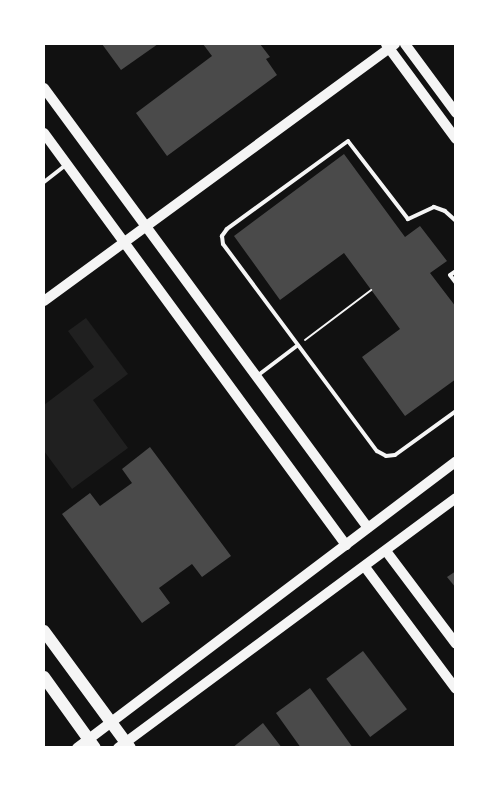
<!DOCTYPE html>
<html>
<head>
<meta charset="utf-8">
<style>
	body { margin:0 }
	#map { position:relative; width:499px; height:791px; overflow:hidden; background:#111; font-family:Inter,sans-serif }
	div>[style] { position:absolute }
	.green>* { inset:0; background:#202020 }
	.building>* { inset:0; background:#4a4a4a; transform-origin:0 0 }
	.path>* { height:2px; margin:-1px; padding:0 1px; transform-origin:1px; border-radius:1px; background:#f5f5f5 }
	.service>* { height:4px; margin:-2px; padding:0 2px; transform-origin:2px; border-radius:2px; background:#f5f5f5 }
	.tertiary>* { height:10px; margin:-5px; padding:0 5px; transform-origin:5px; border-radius:5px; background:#f5f5f5 }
	.secondary>* { height:12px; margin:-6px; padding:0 6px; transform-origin:6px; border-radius:6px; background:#f5f5f5 }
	span { translate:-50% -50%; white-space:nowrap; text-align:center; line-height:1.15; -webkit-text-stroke:4.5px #fff; paint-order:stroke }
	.frame { position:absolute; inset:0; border:45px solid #fff; pointer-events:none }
</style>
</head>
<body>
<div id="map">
	<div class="green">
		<i style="clip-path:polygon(86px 318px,128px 374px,93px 400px,128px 448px,72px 489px,44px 451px,44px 405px,94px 367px,68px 331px)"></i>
	</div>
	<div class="building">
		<i style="clip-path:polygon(102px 44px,158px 44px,121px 70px)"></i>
		<i style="clip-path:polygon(203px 44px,260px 44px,270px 57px,266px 59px,277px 75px,167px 156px,136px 113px,212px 56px)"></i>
		<i style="clip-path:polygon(344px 154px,405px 237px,420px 226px,447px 261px,430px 273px,456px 307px,456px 379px,405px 416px,362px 357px,400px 329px,344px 253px,280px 300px,234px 236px)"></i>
		<i style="clip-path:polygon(150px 447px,231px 556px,202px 577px,192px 564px,159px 588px,170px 603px,142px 623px,62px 514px,90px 493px,100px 506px,132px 483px,122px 469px)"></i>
		<i style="clip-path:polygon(456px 571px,456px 588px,447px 577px)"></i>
		<i style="left:363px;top:651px;width:73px;height:46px;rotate:53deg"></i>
		<i style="clip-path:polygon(310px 688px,353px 748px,301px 748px,276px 713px)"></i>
		<i style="clip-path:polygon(263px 723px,282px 748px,232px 748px)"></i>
	</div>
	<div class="path">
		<i style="left:305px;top:340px;width:83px;rotate:-37.1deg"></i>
	</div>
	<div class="service">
		<i style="left:44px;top:182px;width:28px;rotate:-38deg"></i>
		<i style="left:456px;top:221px;width:15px;rotate:-138deg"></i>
		<i style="left:445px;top:211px;width:12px;rotate:-160deg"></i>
		<i style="left:434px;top:207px;width:29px;rotate:155deg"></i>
		<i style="left:408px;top:219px;width:98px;rotate:-127.6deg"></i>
		<i style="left:348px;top:141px;width:150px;rotate:144deg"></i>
		<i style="left:227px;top:229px;width:9px;rotate:126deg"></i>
		<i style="left:222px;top:236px;width:8px;rotate:83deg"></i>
		<i style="left:223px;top:244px;width:258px;rotate:53.4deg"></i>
		<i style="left:377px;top:451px;width:10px;rotate:29deg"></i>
		<i style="left:386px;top:456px;width:9px;rotate:-6deg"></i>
		<i style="left:395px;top:455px;width:75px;rotate:-35.8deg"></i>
		<i style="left:456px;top:271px;width:7px;rotate:146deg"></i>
		<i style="left:450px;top:275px;width:10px;rotate:53deg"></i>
		<i style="left:257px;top:376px;width:51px;rotate:-37.1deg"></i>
	</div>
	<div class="tertiary">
		<i style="left:386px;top:44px;width:118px;rotate:53.6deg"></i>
		<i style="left:405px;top:44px;width:86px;rotate:53.5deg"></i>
		<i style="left:44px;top:88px;width:546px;rotate:53.63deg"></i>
		<i style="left:44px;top:133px;width:511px;rotate:53.76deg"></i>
		<i style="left:44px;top:301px;width:435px;rotate:-36.2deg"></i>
		<i style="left:386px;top:551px;width:116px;rotate:53deg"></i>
		<i style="left:365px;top:567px;width:152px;rotate:53.3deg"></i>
		<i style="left:77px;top:748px;width:475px;rotate:-37.1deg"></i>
		<i style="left:118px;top:748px;width:420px;rotate:-36.5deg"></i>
	</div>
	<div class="secondary">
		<i style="left:44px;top:631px;width:145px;rotate:53.7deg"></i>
		<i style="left:44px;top:677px;width:87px;rotate:54.3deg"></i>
	</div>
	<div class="frame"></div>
</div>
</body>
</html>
